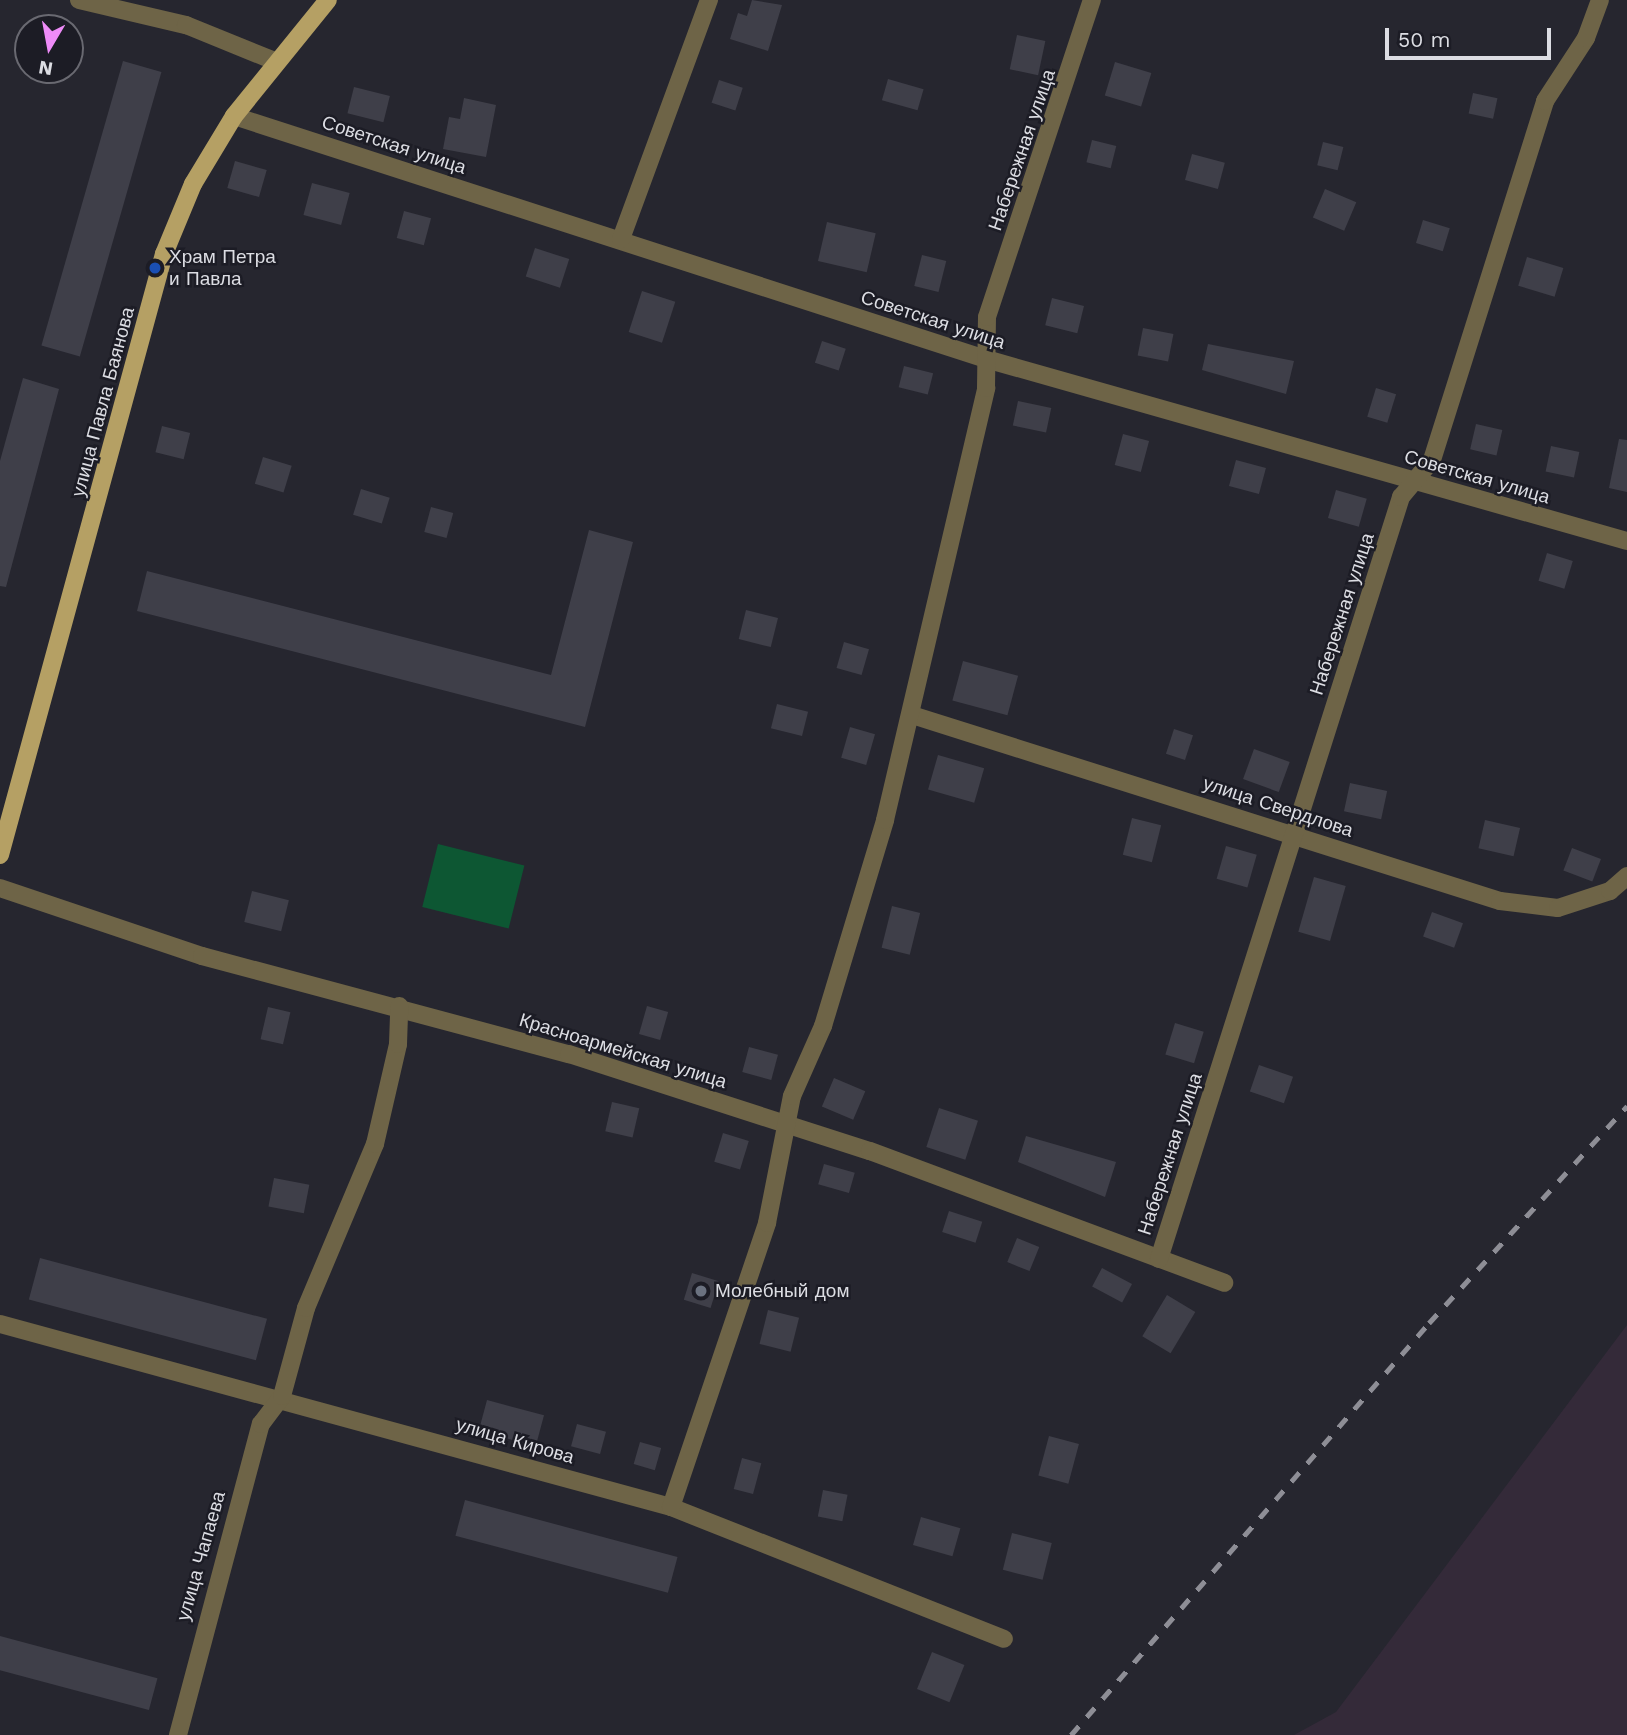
<!DOCTYPE html>
<html>
<head>
<meta charset="utf-8">
<style>
	body { margin:0 }
	#map { position:relative; width:1627px; height:1735px; overflow:hidden; background:#26262f; font-family:"Work Sans",sans-serif }
	div>[style] { position:absolute }
	.industrial>* { inset:0; background:#342a39 }
	.green>* { inset:0; background:#0d5733; transform-origin:0 0 }
	.building>* { inset:0; background:#3f3f49; transform-origin:0 0 }
	.minor>* { height:18px; margin:-9px; padding:0 9px; transform-origin:9px; border-radius:9px; background:#6e6447 }
	.major>* { height:18px; margin:-9px; padding:0 9px; transform-origin:9px; border-radius:9px; background:#b5a064 }
	.rail>* { height:5px; margin-top:-2.5px; transform-origin:0; background:repeating-linear-gradient(90deg,#8e8e96 0 12px,transparent 0 24px) }
	.dots>* { width:19px; height:19px; translate:-50% -50%; box-sizing:border-box; border:4px solid #1c1c25; border-radius:50% }
	span { translate:-50% -50%; white-space:nowrap; text-align:center; line-height:1.15; -webkit-text-stroke:5px #1c1c25; paint-order:stroke }
	.street-label { font-size:19px; color:#dcdde3 }
	.poi-label { font-size:19px; color:#dcdde3 }
	.left { translate:0 -50%; text-align:left }
	.north { position:absolute; left:14px; top:14px; width:70px; height:70px; box-sizing:border-box; background:#1c1c25; border:2px solid #696971; border-radius:50%; rotate:190deg; font-size:19px; font-weight:700; line-height:28px; text-align:center; color:#dcdde3 }
	.north::after { content:''; display:block; margin:auto; width:24px; height:32px; background:#ee8bf8; clip-path:polygon(50% 0,100% 100%,50% 72%,0 100%) }
	.scale { position:absolute; left:1385px; top:28px; width:166px; height:32px; box-sizing:border-box; border:4px solid #dcdde3; border-top:0; padding-left:9px; font-size:21px; line-height:24px; white-space:nowrap; color:#dcdde3; -webkit-text-stroke:5px #1c1c25; paint-order:stroke }
</style>
</head>
<body>
<div id="map">
	<div class="industrial">
		<i style="clip-path:polygon(1627px 1325px,1627px 1735px,1294px 1735px,1336px 1712px)"></i>
	</div>
	<div class="green">
		<i style="left:438px;top:844px;width:89px;height:65px;rotate:14deg"></i>
	</div>
	<div class="building">
		<i style="clip-path:polygon(752px 0,782px 5px,768px 51px,730px 39px,738px 13px,747px 16px)"></i>
		<i style="left:1017px;top:35px;width:29px;height:35px;rotate:12deg"></i>
		<i style="left:123px;top:61px;width:40px;height:296px;rotate:16deg"></i>
		<i style="left:1115px;top:62px;width:38px;height:35px;rotate:17deg"></i>
		<i style="left:888px;top:79px;width:37px;height:22px;rotate:16deg"></i>
		<i style="left:719px;top:80px;width:25px;height:24px;rotate:18deg"></i>
		<i style="left:354px;top:87px;width:37px;height:27px;rotate:14deg"></i>
		<i style="left:1473px;top:93px;width:25px;height:21px;rotate:12deg"></i>
		<i style="clip-path:polygon(464px 98px,496px 105px,486px 157px,443px 149px,449px 117px,460px 119px)"></i>
		<i style="left:1092px;top:140px;width:25px;height:23px;rotate:14deg"></i>
		<i style="left:1323px;top:142px;width:21px;height:24px;rotate:14deg"></i>
		<i style="left:1192px;top:154px;width:34px;height:27px;rotate:15deg"></i>
		<i style="left:235px;top:161px;width:33px;height:28px;rotate:16deg"></i>
		<i style="left:312px;top:183px;width:39px;height:33px;rotate:15deg"></i>
		<i style="left:1325px;top:189px;width:34px;height:31px;rotate:23deg"></i>
		<i style="left:404px;top:211px;width:28px;height:28px;rotate:15deg"></i>
		<i style="left:1423px;top:220px;width:28px;height:24px;rotate:17deg"></i>
		<i style="left:827px;top:222px;width:50px;height:40px;rotate:13deg"></i>
		<i style="left:535px;top:248px;width:36px;height:30px;rotate:18deg"></i>
		<i style="left:922px;top:255px;width:25px;height:32px;rotate:14deg"></i>
		<i style="left:1527px;top:257px;width:38px;height:30px;rotate:17deg"></i>
		<i style="left:642px;top:291px;width:35px;height:43px;rotate:18deg"></i>
		<i style="left:1052px;top:298px;width:33px;height:28px;rotate:14deg"></i>
		<i style="left:1143px;top:328px;width:31px;height:28px;rotate:11deg"></i>
		<i style="left:822px;top:341px;width:25px;height:23px;rotate:18deg"></i>
		<i style="clip-path:polygon(1208px 344px,1294px 361px,1286px 394px,1202px 370px)"></i>
		<i style="left:904px;top:366px;width:30px;height:22px;rotate:14deg"></i>
		<i style="clip-path:polygon(23px 378px,59px 389px,6px 587px,0 586px,0 461px)"></i>
		<i style="left:1376px;top:388px;width:21px;height:30px;rotate:17deg"></i>
		<i style="left:1018px;top:401px;width:34px;height:25px;rotate:12deg"></i>
		<i style="left:1476px;top:424px;width:27px;height:26px;rotate:13deg"></i>
		<i style="left:162px;top:426px;width:29px;height:27px;rotate:14deg"></i>
		<i style="left:1123px;top:434px;width:27px;height:32px;rotate:15deg"></i>
		<i style="clip-path:polygon(1619px 439px,1627px 440px,1627px 492px,1609px 488px)"></i>
		<i style="left:1551px;top:446px;width:29px;height:26px;rotate:12deg"></i>
		<i style="left:263px;top:457px;width:30px;height:28px;rotate:17deg"></i>
		<i style="left:1236px;top:460px;width:31px;height:27px;rotate:15deg"></i>
		<i style="left:361px;top:489px;width:30px;height:27px;rotate:17deg"></i>
		<i style="left:1336px;top:490px;width:32px;height:29px;rotate:16deg"></i>
		<i style="left:431px;top:507px;width:23px;height:26px;rotate:15deg"></i>
		<i style="clip-path:polygon(589px 530px,633px 542px,585px 727px,137px 611px,147px 571px,551px 675px)"></i>
		<i style="left:1547px;top:553px;width:27px;height:29px;rotate:17deg"></i>
		<i style="left:746px;top:610px;width:33px;height:30px;rotate:14deg"></i>
		<i style="left:844px;top:642px;width:26px;height:27px;rotate:16deg"></i>
		<i style="left:963px;top:661px;width:57px;height:41px;rotate:15deg"></i>
		<i style="left:777px;top:704px;width:32px;height:25px;rotate:14deg"></i>
		<i style="left:850px;top:727px;width:26px;height:32px;rotate:16deg"></i>
		<i style="left:1174px;top:729px;width:20px;height:26px;rotate:18deg"></i>
		<i style="left:1254px;top:749px;width:38px;height:32px;rotate:20deg"></i>
		<i style="left:938px;top:755px;width:48px;height:36px;rotate:16deg"></i>
		<i style="left:1350px;top:783px;width:38px;height:29px;rotate:12deg"></i>
		<i style="left:1132px;top:818px;width:30px;height:38px;rotate:14deg"></i>
		<i style="left:1485px;top:820px;width:36px;height:29px;rotate:13deg"></i>
		<i style="left:1226px;top:846px;width:32px;height:34px;rotate:16deg"></i>
		<i style="left:1572px;top:848px;width:31px;height:24px;rotate:21deg"></i>
		<i style="left:1314px;top:877px;width:33px;height:57px;rotate:16deg"></i>
		<i style="left:252px;top:891px;width:38px;height:32px;rotate:14deg"></i>
		<i style="left:892px;top:906px;width:29px;height:43px;rotate:14deg"></i>
		<i style="left:1432px;top:912px;width:33px;height:26px;rotate:20deg"></i>
		<i style="left:647px;top:1006px;width:22px;height:29px;rotate:16deg"></i>
		<i style="left:268px;top:1007px;width:23px;height:33px;rotate:13deg"></i>
		<i style="left:1175px;top:1023px;width:30px;height:33px;rotate:17deg"></i>
		<i style="left:749px;top:1047px;width:30px;height:26px;rotate:15deg"></i>
		<i style="left:1259px;top:1065px;width:36px;height:28px;rotate:19deg"></i>
		<i style="left:834px;top:1078px;width:34px;height:31px;rotate:23deg"></i>
		<i style="left:612px;top:1102px;width:28px;height:30px;rotate:13deg"></i>
		<i style="left:939px;top:1108px;width:41px;height:41px;rotate:18deg"></i>
		<i style="left:723px;top:1133px;width:27px;height:30px;rotate:17deg"></i>
		<i style="clip-path:polygon(1026px 1136px,1116px 1162px,1105px 1197px,1018px 1162px)"></i>
		<i style="left:824px;top:1164px;width:32px;height:21px;rotate:16deg"></i>
		<i style="left:274px;top:1178px;width:36px;height:29px;rotate:11deg"></i>
		<i style="left:949px;top:1211px;width:35px;height:22px;rotate:18deg"></i>
		<i style="left:1017px;top:1238px;width:24px;height:26px;rotate:22deg"></i>
		<i style="left:40px;top:1258px;width:235px;height:43px;rotate:15deg"></i>
		<i style="left:1102px;top:1268px;width:34px;height:21px;rotate:28deg"></i>
		<i style="left:692px;top:1273px;width:28px;height:28px;rotate:17deg"></i>
		<i style="left:1167px;top:1295px;width:33px;height:48px;rotate:31deg"></i>
		<i style="left:768px;top:1310px;width:32px;height:35px;rotate:14deg"></i>
		<i style="left:487px;top:1400px;width:59px;height:32px;rotate:15deg"></i>
		<i style="left:577px;top:1424px;width:30px;height:23px;rotate:15deg"></i>
		<i style="left:1049px;top:1436px;width:31px;height:41px;rotate:15deg"></i>
		<i style="left:640px;top:1442px;width:22px;height:23px;rotate:16deg"></i>
		<i style="left:742px;top:1458px;width:20px;height:32px;rotate:15deg"></i>
		<i style="left:823px;top:1490px;width:25px;height:27px;rotate:11deg"></i>
		<i style="left:465px;top:1500px;width:220px;height:37px;rotate:15deg"></i>
		<i style="left:921px;top:1517px;width:41px;height:29px;rotate:16deg"></i>
		<i style="left:1012px;top:1533px;width:41px;height:38px;rotate:14deg"></i>
		<i style="left:0;top:1636px;width:163px;height:33px;rotate:15deg"></i>
		<i style="left:932px;top:1652px;width:35px;height:40px;rotate:22deg"></i>
	</div>
	<div class="minor">
		<i style="left:79px;top:0;width:110px;rotate:13.2deg"></i>
		<i style="left:186px;top:25px;width:98px;rotate:22.1deg"></i>
		<i style="left:234px;top:116px;width:790px;rotate:17.91deg"></i>
		<i style="left:986px;top:359px;width:666px;rotate:15.85deg"></i>
		<i style="left:621px;top:239px;width:255px;rotate:-69.8deg"></i>
		<i style="left:912px;top:715px;width:617px;rotate:17.55deg"></i>
		<i style="left:1500px;top:901px;width:58px;rotate:6.9deg"></i>
		<i style="left:1558px;top:908px;width:55px;rotate:-18.1deg"></i>
		<i style="left:1610px;top:891px;width:23px;rotate:-41deg"></i>
		<i style="left:0;top:888px;width:213px;rotate:18.6deg"></i>
		<i style="left:202px;top:956px;width:380px;rotate:15deg"></i>
		<i style="left:569px;top:1054px;width:316px;rotate:17.9deg"></i>
		<i style="left:870px;top:1151px;width:378px;rotate:20.4deg"></i>
		<i style="left:1159px;top:1259px;width:800px;rotate:-72.38deg"></i>
		<i style="left:1401px;top:497px;width:48px;rotate:-50deg"></i>
		<i style="left:1432px;top:460px;width:376px;rotate:-72.5deg"></i>
		<i style="left:1545px;top:101px;width:75px;rotate:-56.9deg"></i>
		<i style="left:1586px;top:38px;width:40px;rotate:-69.8deg"></i>
		<i style="left:0;top:1324px;width:696px;rotate:15.26deg"></i>
		<i style="left:671px;top:1507px;width:358px;rotate:21.6deg"></i>
		<i style="left:671px;top:1507px;width:300px;rotate:-71.3deg"></i>
		<i style="left:767px;top:1223px;width:129px;rotate:-78.9deg"></i>
		<i style="left:792px;top:1096px;width:77px;rotate:-66.1deg"></i>
		<i style="left:823px;top:1026px;width:215px;rotate:-73.2deg"></i>
		<i style="left:885px;top:820px;width:444px;rotate:-76.8deg"></i>
		<i style="left:986px;top:388px;width:71px;rotate:-89.2deg"></i>
		<i style="left:987px;top:317px;width:334px;rotate:-71.7deg"></i>
		<i style="left:178px;top:1735px;width:322px;rotate:-75.1deg"></i>
		<i style="left:261px;top:1424px;width:35px;rotate:-53deg"></i>
		<i style="left:282px;top:1396px;width:91px;rotate:-74.7deg"></i>
		<i style="left:306px;top:1308px;width:178px;rotate:-67.2deg"></i>
		<i style="left:375px;top:1144px;width:103px;rotate:-77deg"></i>
		<i style="left:398px;top:1044px;width:38px;rotate:-88deg"></i>
	</div>
	<div class="major">
		<i style="left:0;top:855px;width:623px;rotate:-74.74deg"></i>
		<i style="left:164px;top:254px;width:76px;rotate:-67.5deg"></i>
		<i style="left:193px;top:184px;width:79px;rotate:-58.9deg"></i>
		<i style="left:234px;top:116px;width:149px;rotate:-51deg"></i>
	</div>
	<div class="rail">
		<i style="left:1071px;top:1735px;width:546px;rotate:-49.01deg"></i>
		<i style="left:1429px;top:1323px;width:294px;rotate:-47.6deg"></i>
	</div>
	<div class="dots">
		<i style="left:155px;top:268px;background:#1a4fb4"></i>
		<i style="left:701px;top:1291px;background:#6b7280"></i>
	</div>
	<div class="street-label">
		<span style="left:394px;top:145px;rotate:18deg">Советская улица</span>
		<span style="left:1022px;top:150px;rotate:-71deg">Набережная улица</span>
		<span style="left:933px;top:320px;rotate:18deg">Советская улица</span>
		<span style="left:103px;top:402px;rotate:-75deg">улица Павла Баянова</span>
		<span style="left:1477px;top:477px;rotate:16deg">Советская улица</span>
		<span style="left:1342px;top:614px;rotate:-72deg">Набережная улица</span>
		<span style="left:1278px;top:807px;rotate:18deg">улица Свердлова</span>
		<span style="left:623px;top:1051px;rotate:17deg">Красноармейская улица</span>
		<span style="left:1170px;top:1154px;rotate:-72deg">Набережная улица</span>
		<span style="left:515px;top:1441px;rotate:16deg">улица Кирова</span>
		<span style="left:201px;top:1556px;rotate:-74deg">улица Чапаева</span>
	</div>
	<div class="poi-label">
		<span class="left" style="left:169px;top:268px">Храм Петра<br>и Павла</span>
		<span class="left" style="left:715px;top:1291px">Молебный дом</span>
	</div>
	<div class="north">N</div>
	<div class="scale">50 m</div>
</div>
</body>
</html>
